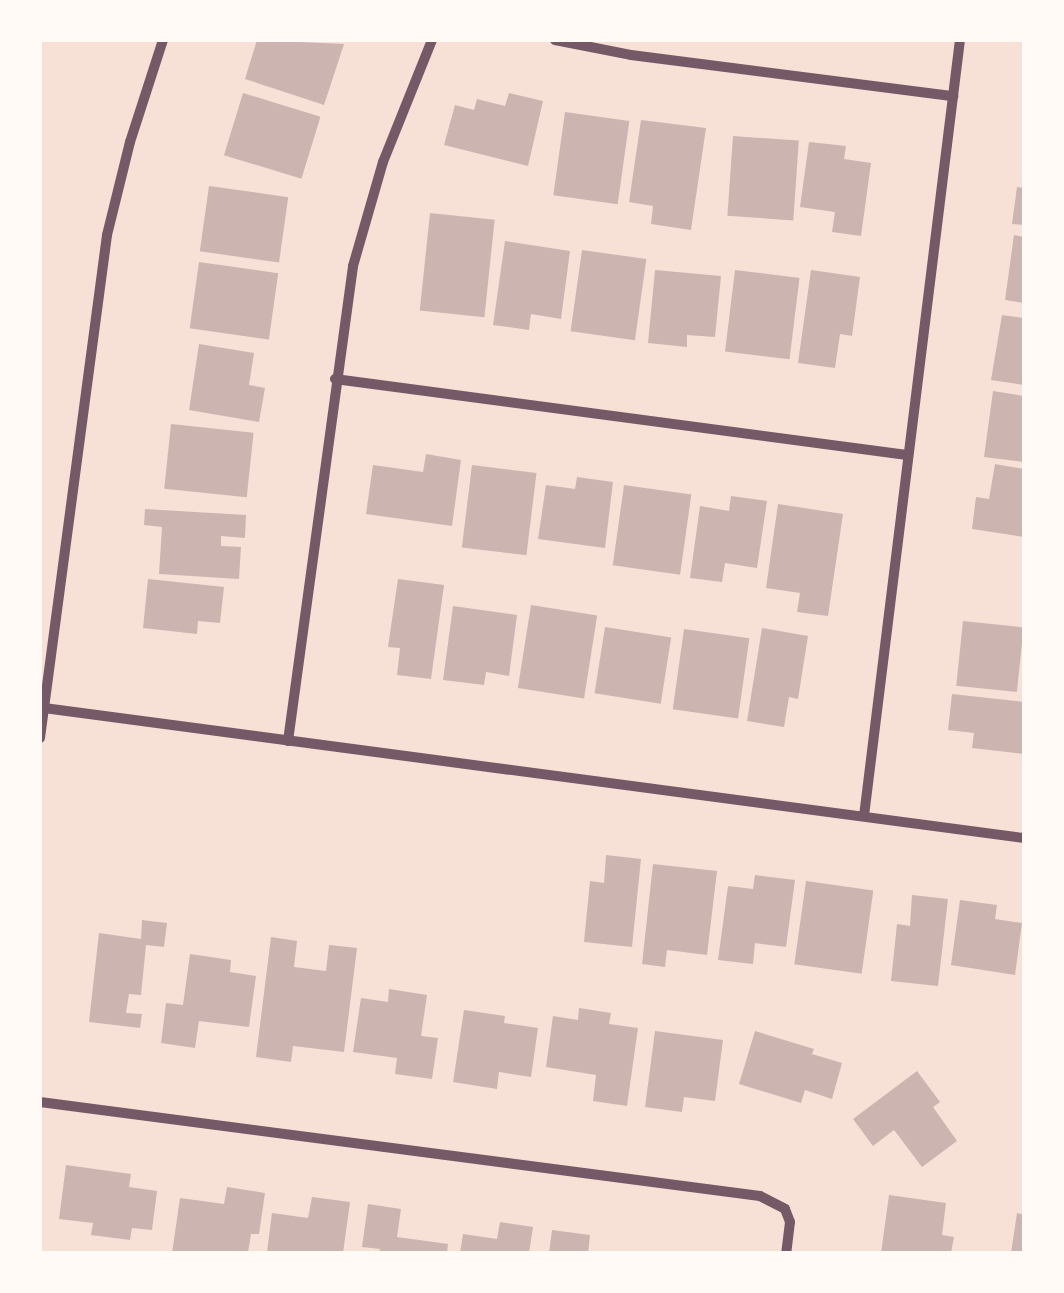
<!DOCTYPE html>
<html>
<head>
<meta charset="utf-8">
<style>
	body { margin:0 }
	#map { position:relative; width:1064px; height:1293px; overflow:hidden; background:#f7e1d7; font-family:"Titillium Web",sans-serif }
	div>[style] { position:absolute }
	.building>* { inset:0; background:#ccb4b1; transform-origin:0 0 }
	.minor>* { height:10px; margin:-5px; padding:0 5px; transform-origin:5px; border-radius:5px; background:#755966 }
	span { translate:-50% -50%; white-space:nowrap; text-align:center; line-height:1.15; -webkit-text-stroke:9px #fffaf5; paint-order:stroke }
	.frame { position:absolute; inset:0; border:42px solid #fffaf5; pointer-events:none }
</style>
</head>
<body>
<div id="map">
	<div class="building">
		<i style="clip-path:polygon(257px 40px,344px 44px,324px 105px,245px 79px)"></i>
		<i style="left:243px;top:93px;width:81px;height:65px;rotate:17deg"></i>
		<i style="clip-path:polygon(509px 93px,543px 101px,528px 166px,444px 145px,455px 105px,474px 110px,477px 99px,505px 106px)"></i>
		<i style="left:565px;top:112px;width:65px;height:84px;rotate:8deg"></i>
		<i style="clip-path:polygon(641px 120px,706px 128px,691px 230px,651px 224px,653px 206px,629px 202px)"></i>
		<i style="left:733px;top:136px;width:66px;height:80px;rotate:4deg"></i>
		<i style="clip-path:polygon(809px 142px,846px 146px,844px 159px,871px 163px,861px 236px,832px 232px,835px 212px,800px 207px)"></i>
		<i style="left:209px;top:186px;width:80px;height:66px;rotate:8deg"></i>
		<i style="clip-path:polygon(1017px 187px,1024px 188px,1024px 225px,1012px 224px)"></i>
		<i style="left:430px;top:213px;width:65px;height:98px;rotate:6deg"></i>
		<i style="clip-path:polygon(1014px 235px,1024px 237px,1024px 303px,1005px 300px)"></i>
		<i style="clip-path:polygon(505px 241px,570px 251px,561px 319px,531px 314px,529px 330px,493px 325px)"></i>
		<i style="left:582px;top:250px;width:65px;height:82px;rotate:8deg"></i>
		<i style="left:199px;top:262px;width:80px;height:67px;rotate:8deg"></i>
		<i style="clip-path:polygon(655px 270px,721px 276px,715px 337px,687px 335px,687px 347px,648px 343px)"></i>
		<i style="left:735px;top:270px;width:65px;height:82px;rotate:7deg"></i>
		<i style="clip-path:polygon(811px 270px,860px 277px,852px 336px,840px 334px,835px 368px,798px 363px)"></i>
		<i style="clip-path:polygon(1002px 315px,1024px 318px,1024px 385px,991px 380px)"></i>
		<i style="clip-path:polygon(199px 344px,254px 353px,249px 385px,265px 388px,259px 422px,189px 410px)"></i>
		<i style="clip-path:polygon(993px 391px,1024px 396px,1024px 462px,984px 457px)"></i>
		<i style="left:171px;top:424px;width:83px;height:65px;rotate:6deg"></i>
		<i style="clip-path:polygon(426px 454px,461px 460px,452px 526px,366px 514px,373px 465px,423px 472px)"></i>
		<i style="clip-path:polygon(995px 464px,1024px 469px,1024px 537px,972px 529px,976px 497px,989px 499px)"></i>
		<i style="left:472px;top:465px;width:65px;height:83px;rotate:7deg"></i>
		<i style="clip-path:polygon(577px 477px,613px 482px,605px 548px,538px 539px,546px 485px,575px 489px)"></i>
		<i style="left:624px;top:485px;width:68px;height:81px;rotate:8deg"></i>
		<i style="clip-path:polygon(731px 496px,767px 501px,757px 568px,725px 563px,722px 582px,690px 578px,700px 506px,729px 511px)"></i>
		<i style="clip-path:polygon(778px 504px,843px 514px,828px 616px,797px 612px,800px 593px,766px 588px)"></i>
		<i style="clip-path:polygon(145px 509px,246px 515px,245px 538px,221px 536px,221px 546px,241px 547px,239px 579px,159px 574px,162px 527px,144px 525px)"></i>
		<i style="clip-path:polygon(148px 579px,224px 587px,220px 623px,198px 621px,197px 634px,143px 628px)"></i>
		<i style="clip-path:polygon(398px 579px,444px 585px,431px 679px,397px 675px,400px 648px,388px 647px)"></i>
		<i style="left:531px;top:605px;width:67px;height:84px;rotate:9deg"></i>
		<i style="clip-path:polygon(453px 606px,517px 615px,509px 676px,486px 672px,484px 685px,443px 680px)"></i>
		<i style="left:963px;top:621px;width:61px;height:65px;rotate:6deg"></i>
		<i style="left:605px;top:627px;width:67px;height:67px;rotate:9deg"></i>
		<i style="clip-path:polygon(762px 628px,808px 636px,798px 699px,789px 697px,784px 727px,747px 721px)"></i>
		<i style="left:684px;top:629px;width:66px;height:81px;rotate:8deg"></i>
		<i style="clip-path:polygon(952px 694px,1024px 702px,1024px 754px,972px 748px,974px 733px,948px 730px)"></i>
		<i style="clip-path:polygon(606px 855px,641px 859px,632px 947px,584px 942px,590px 881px,604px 883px)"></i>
		<i style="clip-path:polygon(653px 864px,717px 871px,707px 955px,667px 950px,665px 967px,642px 964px)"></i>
		<i style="clip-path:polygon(755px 875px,795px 880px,786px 947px,755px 943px,753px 964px,718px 960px,728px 886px,753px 889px)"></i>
		<i style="left:806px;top:881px;width:68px;height:84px;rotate:8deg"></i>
		<i style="clip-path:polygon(912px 895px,948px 899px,938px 986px,891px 981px,897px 924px,910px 926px)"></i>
		<i style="clip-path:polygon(960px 900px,997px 905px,995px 919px,1022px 923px,1015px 975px,951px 965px)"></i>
		<i style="clip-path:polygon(142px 920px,167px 923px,164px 947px,146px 945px,141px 995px,129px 994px,126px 1013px,142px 1014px,140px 1028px,89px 1022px,99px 933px,141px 939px)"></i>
		<i style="clip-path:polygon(271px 937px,297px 941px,294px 967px,326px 971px,329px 945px,357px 948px,344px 1052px,293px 1046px,291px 1062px,256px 1057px)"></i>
		<i style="clip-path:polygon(190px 954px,231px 960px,230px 972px,256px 976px,249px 1027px,199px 1021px,195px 1048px,161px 1043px,166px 1003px,183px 1005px)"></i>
		<i style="clip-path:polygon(389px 989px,427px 995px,421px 1036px,438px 1038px,432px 1079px,395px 1074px,397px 1058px,353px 1052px,361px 998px,388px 1002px)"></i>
		<i style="clip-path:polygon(579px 1008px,611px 1013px,609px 1024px,638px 1028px,627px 1106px,593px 1101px,596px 1075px,546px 1067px,553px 1016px,578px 1020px)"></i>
		<i style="clip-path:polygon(464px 1010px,505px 1016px,504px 1023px,538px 1028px,531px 1077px,499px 1072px,497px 1089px,453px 1082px)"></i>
		<i style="clip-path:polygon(655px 1031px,723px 1040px,715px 1101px,684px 1097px,682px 1112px,645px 1107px)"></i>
		<i style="clip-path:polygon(755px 1031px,814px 1049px,812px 1054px,842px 1063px,832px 1099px,805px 1090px,801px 1103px,739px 1084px)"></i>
		<i style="clip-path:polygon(917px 1071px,940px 1102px,933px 1107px,957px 1141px,922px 1167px,894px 1130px,873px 1146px,853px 1119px)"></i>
		<i style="clip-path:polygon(66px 1165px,131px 1174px,129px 1187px,157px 1191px,152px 1230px,132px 1228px,130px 1240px,91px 1235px,93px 1223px,59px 1219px)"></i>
		<i style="clip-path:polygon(227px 1187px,265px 1193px,259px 1234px,251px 1234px,248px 1253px,172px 1253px,180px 1198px,224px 1204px)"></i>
		<i style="clip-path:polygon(889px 1195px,946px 1203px,942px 1235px,954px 1237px,951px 1253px,881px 1253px)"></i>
		<i style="clip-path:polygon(312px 1197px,350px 1202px,343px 1253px,267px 1252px,272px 1213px,308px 1218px)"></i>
		<i style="clip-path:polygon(368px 1204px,401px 1209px,397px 1237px,448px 1244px,447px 1253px,379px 1253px,380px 1249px,362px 1247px)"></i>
		<i style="clip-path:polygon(1017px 1213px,1024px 1215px,1024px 1253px,1011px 1253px)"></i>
		<i style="clip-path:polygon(500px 1222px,533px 1227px,529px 1253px,460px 1253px,463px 1234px,497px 1239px)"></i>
		<i style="clip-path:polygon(552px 1230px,590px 1235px,588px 1253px,549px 1253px)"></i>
	</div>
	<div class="minor">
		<i style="left:555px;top:40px;width:77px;rotate:11.2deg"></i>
		<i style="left:631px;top:55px;width:325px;rotate:7.3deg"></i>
		<i style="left:335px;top:379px;width:577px;rotate:7.57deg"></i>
		<i style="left:44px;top:708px;width:989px;rotate:7.56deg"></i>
		<i style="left:40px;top:738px;width:507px;rotate:-82.41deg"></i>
		<i style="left:107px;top:235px;width:96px;rotate:-76.1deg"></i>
		<i style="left:130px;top:142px;width:107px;rotate:-72.1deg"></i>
		<i style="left:288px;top:741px;width:479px;rotate:-82.2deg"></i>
		<i style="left:353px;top:266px;width:108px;rotate:-73.9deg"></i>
		<i style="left:383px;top:162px;width:131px;rotate:-68.1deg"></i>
		<i style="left:864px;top:816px;width:782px;rotate:-82.95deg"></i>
		<i style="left:40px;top:1102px;width:726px;rotate:7.44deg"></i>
		<i style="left:760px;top:1196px;width:28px;rotate:27deg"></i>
		<i style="left:785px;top:1209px;width:14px;rotate:69deg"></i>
		<i style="left:790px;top:1222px;width:31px;rotate:97deg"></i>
	</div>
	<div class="frame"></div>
</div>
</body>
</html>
